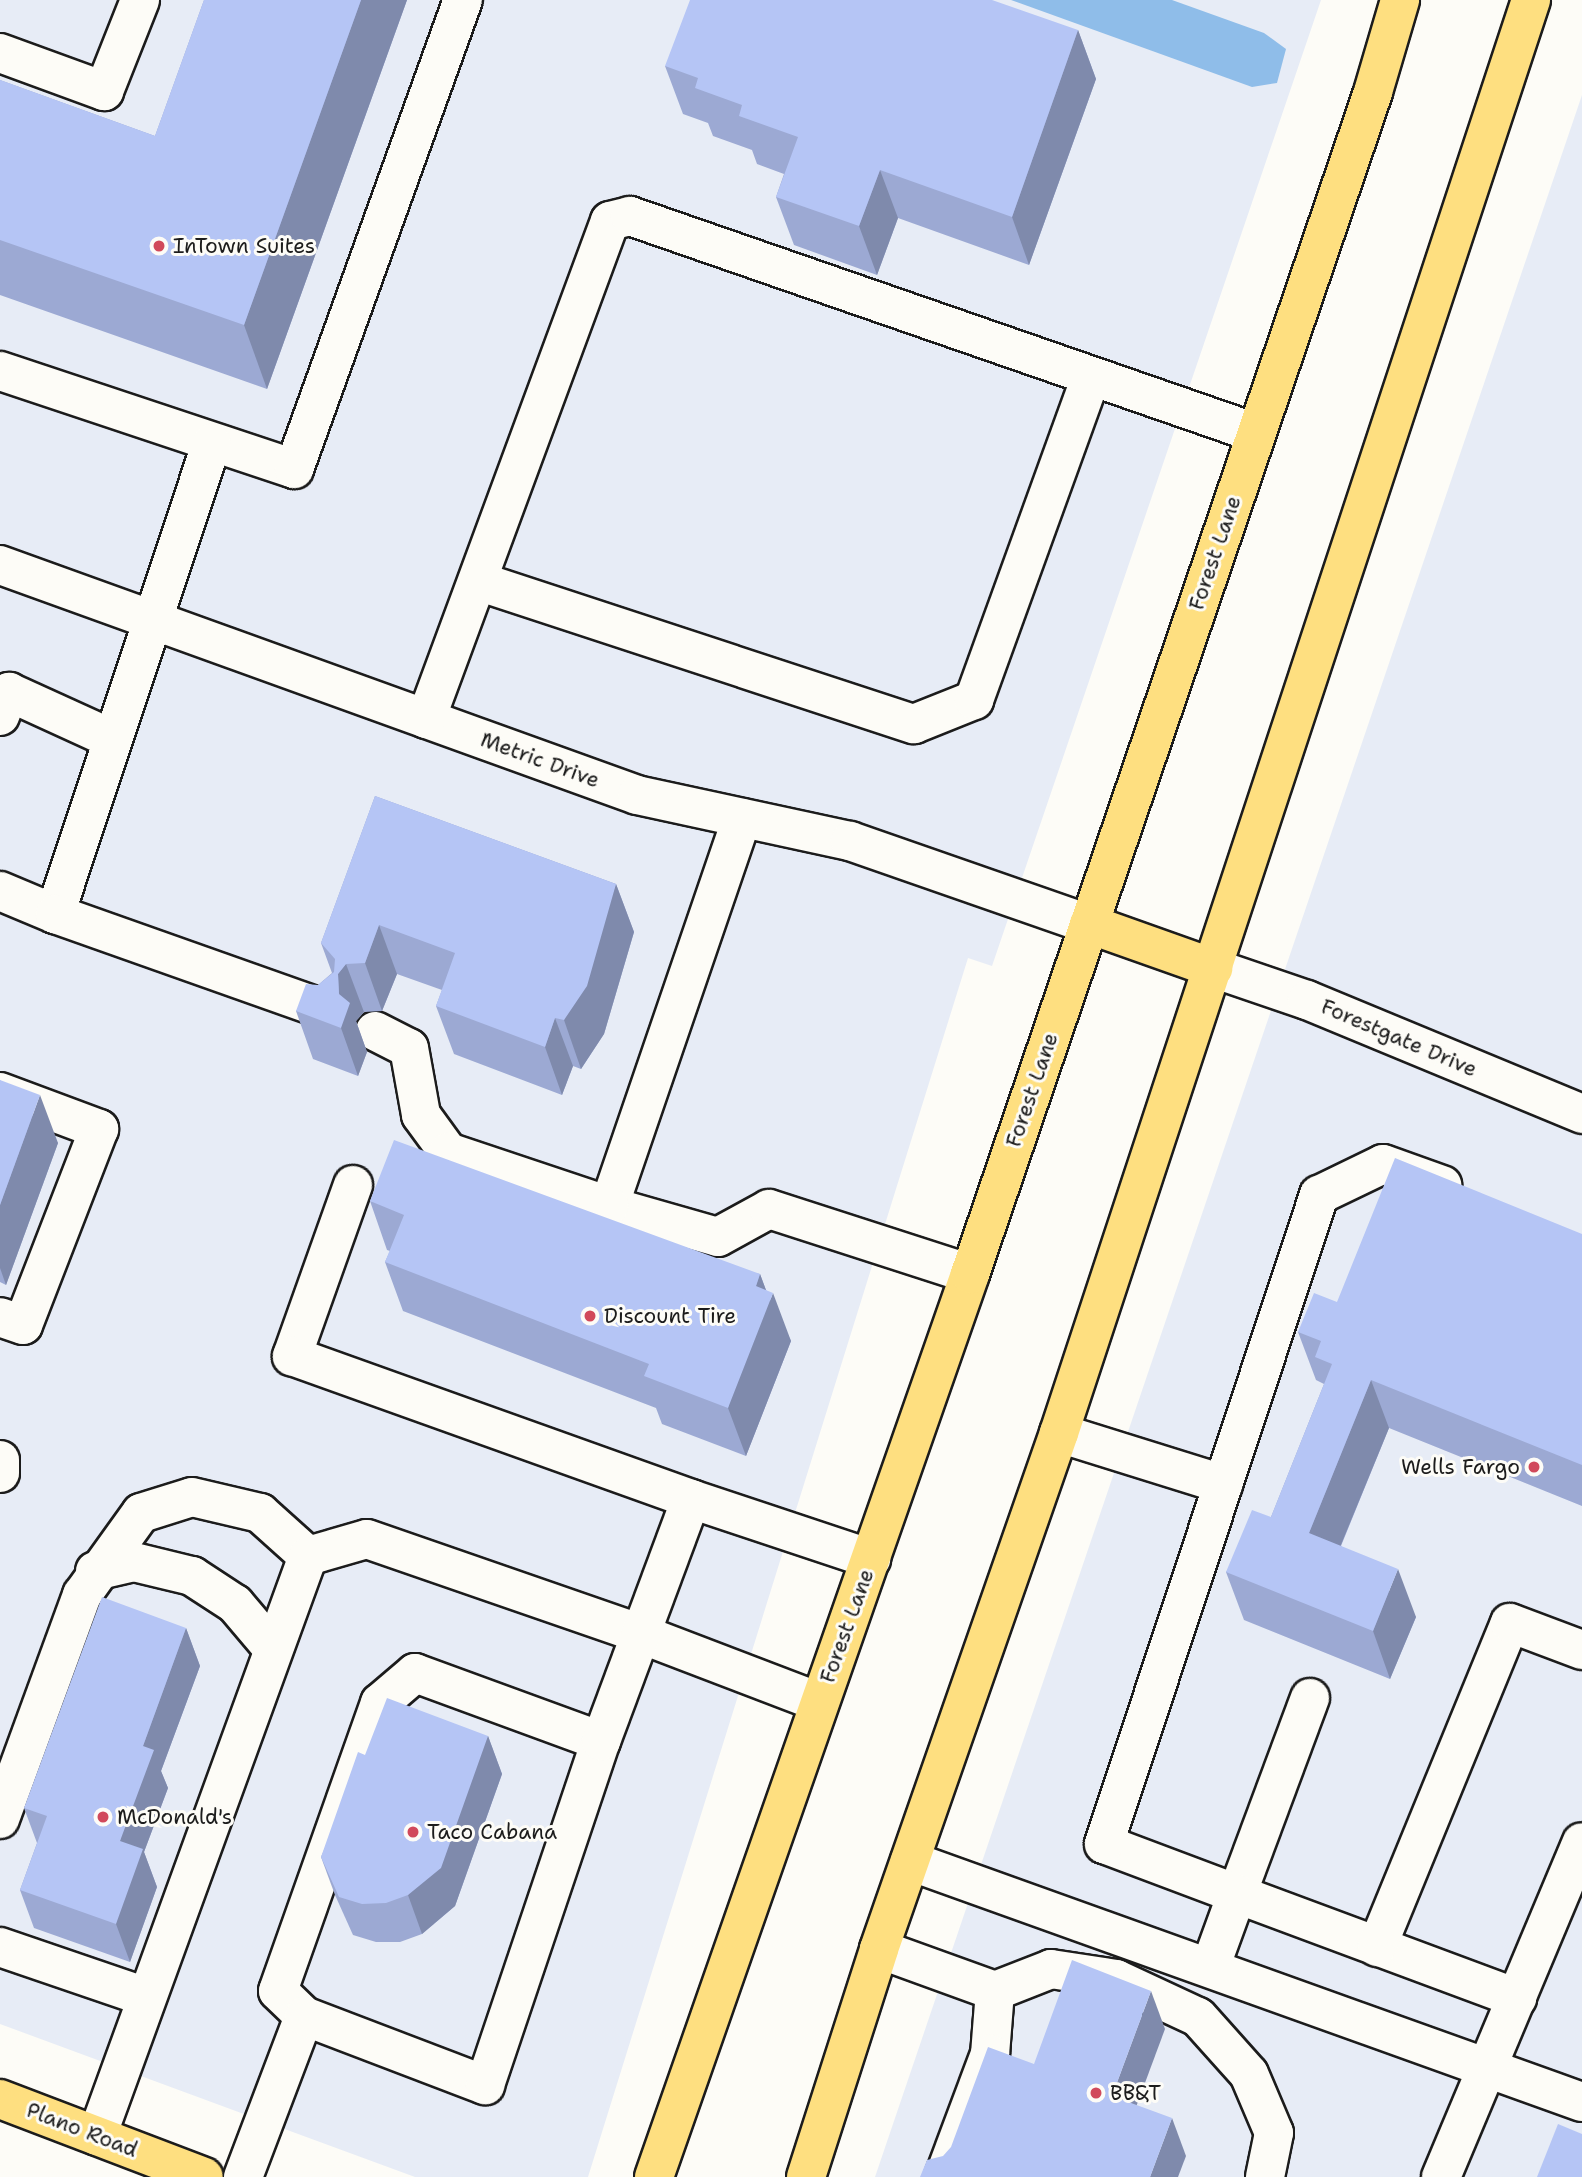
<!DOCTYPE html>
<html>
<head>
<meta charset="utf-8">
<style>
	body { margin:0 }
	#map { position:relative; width:1582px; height:2177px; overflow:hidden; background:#fdfcf7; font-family:"Shantell Sans",sans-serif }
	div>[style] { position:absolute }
	.built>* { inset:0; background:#e7ecf6 }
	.water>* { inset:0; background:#8fbde9 }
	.roads { filter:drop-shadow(2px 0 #1c1c1c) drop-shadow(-2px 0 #1c1c1c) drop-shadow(0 2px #1c1c1c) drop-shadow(0 -2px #1c1c1c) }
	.minor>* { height:38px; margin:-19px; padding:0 19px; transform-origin:19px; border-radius:19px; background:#fdfcf7 }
	.major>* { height:38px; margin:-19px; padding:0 19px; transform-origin:19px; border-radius:19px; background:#fedf80 }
	.wall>* { inset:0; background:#9ca9d3 }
	.shaded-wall>* { inset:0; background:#7f8aac }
	.building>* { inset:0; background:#b5c5f5 }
	.dots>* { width:19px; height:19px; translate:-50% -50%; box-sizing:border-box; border:4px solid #fdfcf7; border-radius:50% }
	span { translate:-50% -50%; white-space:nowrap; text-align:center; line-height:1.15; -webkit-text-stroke:6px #fdfcf7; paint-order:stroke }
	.poi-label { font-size:21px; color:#1c1c1c }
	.left { translate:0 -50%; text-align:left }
	.right { translate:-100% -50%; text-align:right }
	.street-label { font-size:21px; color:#1c1c1c }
</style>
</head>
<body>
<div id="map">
	<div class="built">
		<i style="clip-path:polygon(0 0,1321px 0,992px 966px,968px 958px,588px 2177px,415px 2177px,0 2024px)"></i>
		<i style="clip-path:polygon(1582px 95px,1582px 2177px,875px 2177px,1260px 1043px)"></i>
	</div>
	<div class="water">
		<i style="clip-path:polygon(1011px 0,1172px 0,1264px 33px,1286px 49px,1277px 83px,1252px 87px)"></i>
	</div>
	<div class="roads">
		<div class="minor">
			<i style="left:0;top:53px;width:111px;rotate:20.1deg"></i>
			<i style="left:104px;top:91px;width:98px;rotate:-68.4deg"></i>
			<i style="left:0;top:371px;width:310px;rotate:18.4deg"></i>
			<i style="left:294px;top:469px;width:499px;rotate:-70.2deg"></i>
			<i style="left:0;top:565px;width:677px;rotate:19.85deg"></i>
			<i style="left:637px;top:795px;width:218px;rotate:12.2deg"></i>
			<i style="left:850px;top:841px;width:253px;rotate:19.2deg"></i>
			<i style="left:478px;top:581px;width:459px;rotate:18.2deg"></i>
			<i style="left:914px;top:724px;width:65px;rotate:-21.8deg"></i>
			<i style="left:974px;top:700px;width:344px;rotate:-70.1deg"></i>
			<i style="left:0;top:716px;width:26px;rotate:-69deg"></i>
			<i style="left:9px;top:692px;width:113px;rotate:24.5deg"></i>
			<i style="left:426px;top:719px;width:531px;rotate:-69.72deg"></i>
			<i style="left:610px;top:221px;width:21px;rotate:-14deg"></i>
			<i style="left:630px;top:216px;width:663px;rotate:19.12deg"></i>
			<i style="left:742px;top:818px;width:410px;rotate:108.9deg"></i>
			<i style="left:609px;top:1206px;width:113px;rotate:15.9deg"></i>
			<i style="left:718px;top:1237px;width:58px;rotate:-28.8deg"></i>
			<i style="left:769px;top:1209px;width:211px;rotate:17.9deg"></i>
			<i style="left:0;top:891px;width:60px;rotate:22.7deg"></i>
			<i style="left:55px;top:914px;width:496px;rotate:-71.6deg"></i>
			<i style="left:55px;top:914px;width:293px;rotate:19.5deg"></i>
			<i style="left:1213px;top:968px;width:99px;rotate:18.8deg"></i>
			<i style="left:1307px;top:1000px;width:298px;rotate:22.5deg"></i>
			<i style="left:375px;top:1031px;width:38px;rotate:27deg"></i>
			<i style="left:409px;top:1048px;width:68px;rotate:79.8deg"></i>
			<i style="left:421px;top:1115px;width:46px;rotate:53.9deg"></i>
			<i style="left:448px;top:1152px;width:170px;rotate:18.5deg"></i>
			<i style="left:0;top:1092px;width:106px;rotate:20.5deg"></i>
			<i style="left:99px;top:1129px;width:210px;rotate:111.2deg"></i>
			<i style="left:23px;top:1325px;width:24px;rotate:-161deg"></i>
			<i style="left:353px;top:1185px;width:182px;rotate:109.6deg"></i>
			<i style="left:292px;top:1356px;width:424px;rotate:19.7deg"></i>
			<i style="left:1059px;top:1433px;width:172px;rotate:17.3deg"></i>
			<i style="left:0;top:1460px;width:13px;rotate:90deg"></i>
			<i style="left:95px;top:1571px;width:40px;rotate:-13deg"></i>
			<i style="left:134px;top:1562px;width:60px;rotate:13.6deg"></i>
			<i style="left:192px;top:1576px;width:51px;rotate:33.1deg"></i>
			<i style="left:235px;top:1604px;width:59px;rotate:49.8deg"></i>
			<i style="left:1310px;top:1698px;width:209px;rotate:110.4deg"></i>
			<i style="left:1237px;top:1894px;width:299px;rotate:20.4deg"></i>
			<i style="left:0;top:1819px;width:239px;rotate:-69.9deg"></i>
			<i style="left:82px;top:1595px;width:101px;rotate:-54.3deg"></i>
			<i style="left:141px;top:1513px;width:53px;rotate:-17.4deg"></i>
			<i style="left:192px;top:1497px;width:70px;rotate:13.2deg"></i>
			<i style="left:260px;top:1513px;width:64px;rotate:41.9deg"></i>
			<i style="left:910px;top:1861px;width:714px;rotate:19.73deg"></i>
			<i style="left:0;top:1947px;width:154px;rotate:18.9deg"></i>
			<i style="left:1377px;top:1947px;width:350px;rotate:-67.7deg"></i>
			<i style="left:1510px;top:1623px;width:77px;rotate:20.6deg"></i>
			<i style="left:879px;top:1949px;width:123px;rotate:19.9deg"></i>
			<i style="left:995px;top:1991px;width:63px;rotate:94.5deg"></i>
			<i style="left:990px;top:2054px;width:131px;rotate:110.5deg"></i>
			<i style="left:1210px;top:1968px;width:79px;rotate:-70deg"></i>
			<i style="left:1237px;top:1894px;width:142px;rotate:-159.4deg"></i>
			<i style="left:1104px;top:1844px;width:684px;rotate:-71.67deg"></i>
			<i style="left:1319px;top:1195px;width:71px;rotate:-25.8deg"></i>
			<i style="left:1383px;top:1164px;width:63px;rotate:19.6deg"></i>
			<i style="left:995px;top:1991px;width:60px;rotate:-21.4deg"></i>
			<i style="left:1051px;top:1969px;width:66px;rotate:8.7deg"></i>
			<i style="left:1116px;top:1979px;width:90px;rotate:24.9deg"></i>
			<i style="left:1198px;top:2017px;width:76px;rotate:48.2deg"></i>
			<i style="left:1249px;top:2074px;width:64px;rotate:67deg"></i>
			<i style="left:1274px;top:2133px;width:45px;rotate:101.6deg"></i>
			<i style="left:304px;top:2016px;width:36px;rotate:-136deg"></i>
			<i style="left:278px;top:1991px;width:306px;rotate:-70.5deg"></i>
			<i style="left:380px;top:1703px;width:46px;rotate:-40.6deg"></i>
			<i style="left:415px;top:1673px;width:198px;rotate:20.1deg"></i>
			<i style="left:97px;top:2136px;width:617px;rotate:-70.01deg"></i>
			<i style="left:308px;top:1556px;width:61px;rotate:-16.1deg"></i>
			<i style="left:367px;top:1539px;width:290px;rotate:19.1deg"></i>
			<i style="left:641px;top:1634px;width:191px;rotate:20.9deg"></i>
			<i style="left:243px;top:2177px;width:172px;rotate:-69.2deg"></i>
			<i style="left:304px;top:2016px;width:194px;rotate:20.9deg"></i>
			<i style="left:485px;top:2085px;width:363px;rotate:-71.4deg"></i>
			<i style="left:601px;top:1741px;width:258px;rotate:-69.6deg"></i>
			<i style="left:691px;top:1499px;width:190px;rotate:18.4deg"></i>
			<i style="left:1441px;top:2177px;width:363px;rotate:-67.2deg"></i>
		</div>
		<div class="major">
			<i style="left:1089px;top:924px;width:132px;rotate:19.5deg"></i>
			<i style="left:0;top:2099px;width:218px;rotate:20.9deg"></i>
			<i style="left:654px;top:2177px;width:957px;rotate:-70.71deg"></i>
			<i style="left:970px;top:1274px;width:1249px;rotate:-71.17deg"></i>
			<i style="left:1373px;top:92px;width:96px;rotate:-73.6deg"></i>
			<i style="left:806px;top:2177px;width:239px;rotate:-72.2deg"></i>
			<i style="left:879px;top:1949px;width:546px;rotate:-70.77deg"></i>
			<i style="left:1059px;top:1433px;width:1509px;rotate:-71.77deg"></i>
		</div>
	</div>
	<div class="wall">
		<i style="clip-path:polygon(204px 0,407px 0,267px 389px,0 295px,0 80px,155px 136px)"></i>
		<i style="clip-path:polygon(1078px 30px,1096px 79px,1029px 265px,898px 218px,877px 275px,794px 245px,776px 197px,784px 174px,757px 164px,752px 150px,713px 136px,708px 123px,683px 114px,665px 66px)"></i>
		<i style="clip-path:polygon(375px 796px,616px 884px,634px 932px,604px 1034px,581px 1069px,573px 1066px,562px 1095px,454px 1054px,436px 1006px,442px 990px,397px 974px,382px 1011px,364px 1012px,356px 1021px,367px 1052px,358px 1076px,313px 1059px,296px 1011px,318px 985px,332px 973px,321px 943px)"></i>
		<i style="clip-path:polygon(0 1080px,58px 1143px,6px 1285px,0 1282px)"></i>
		<i style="clip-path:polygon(370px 1201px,760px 1274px,766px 1290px,791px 1341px,746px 1456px,662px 1424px,656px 1408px,403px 1311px,385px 1262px,390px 1251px,387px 1250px)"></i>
		<i style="clip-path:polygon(1582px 1234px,1582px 1506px,1389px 1428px,1341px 1546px,1416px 1617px,1390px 1679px,1244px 1620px,1226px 1572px,1271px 1517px,1324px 1384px,1316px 1380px,1298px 1332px,1337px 1302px)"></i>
		<i style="clip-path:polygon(186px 1628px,200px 1666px,161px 1771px,168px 1788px,144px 1852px,157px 1887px,130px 1962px,34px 1928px,20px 1890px,37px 1843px,24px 1808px)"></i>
		<i style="clip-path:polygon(488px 1736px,502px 1774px,455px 1906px,422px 1934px,400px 1942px,376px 1942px,353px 1935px,335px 1895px,321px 1857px,365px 1755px)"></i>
	</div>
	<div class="shaded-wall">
		<i style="clip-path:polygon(361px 0,407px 0,267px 389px,244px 325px)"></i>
		<i style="clip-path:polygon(1078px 30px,1096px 79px,1029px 265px,1012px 217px)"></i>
		<i style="clip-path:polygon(880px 170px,898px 218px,877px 275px,859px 226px)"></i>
		<i style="clip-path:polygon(616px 884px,634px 932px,604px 1034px,581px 1069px,564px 1020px)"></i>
		<i style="clip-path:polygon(379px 925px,397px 974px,382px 1011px,365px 963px)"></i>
		<i style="clip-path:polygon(346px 964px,364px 1012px,356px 1021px,367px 1052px,358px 1076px,341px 1028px,338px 974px)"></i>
		<i style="clip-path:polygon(555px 1018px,573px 1066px,562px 1095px,545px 1047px)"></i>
		<i style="clip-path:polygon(40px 1095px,58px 1143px,6px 1285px,0 1268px,0 1205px)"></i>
		<i style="clip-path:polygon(760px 1274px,770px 1301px,773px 1293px,791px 1341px,746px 1456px,728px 1408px,756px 1286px)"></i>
		<i style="clip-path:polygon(1371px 1380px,1389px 1428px,1326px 1581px,1309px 1533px)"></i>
		<i style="clip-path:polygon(1398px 1569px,1416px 1617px,1390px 1679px,1373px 1631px)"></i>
		<i style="clip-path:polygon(186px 1628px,200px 1666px,161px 1771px,168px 1788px,144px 1852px,157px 1887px,130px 1962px,116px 1924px,120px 1841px,143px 1746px)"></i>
		<i style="clip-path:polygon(488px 1736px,502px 1774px,455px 1906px,422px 1934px,408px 1895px)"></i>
		<i style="clip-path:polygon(1151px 1991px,1165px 2029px,1126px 2134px,1112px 2096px)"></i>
		<i style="clip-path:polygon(1172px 2118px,1186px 2156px,1178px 2177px,1150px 2177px)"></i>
	</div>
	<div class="building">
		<i style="clip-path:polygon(204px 0,361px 0,244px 325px,0 240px,0 80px,155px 136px)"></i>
		<i style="clip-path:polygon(690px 0,992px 0,1078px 30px,1012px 217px,880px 170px,859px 226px,776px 197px,798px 137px,739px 116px,742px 105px,695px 88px,698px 78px,665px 66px)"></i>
		<i style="clip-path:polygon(375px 796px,616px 884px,587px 986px,564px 1020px,555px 1018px,545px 1047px,436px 1006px,455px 953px,379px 925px,365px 963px,346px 964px,338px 974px,339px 994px,350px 1003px,341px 1028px,296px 1011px,306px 984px,318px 985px,334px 972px,335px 959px,321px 943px)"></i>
		<i style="clip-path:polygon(0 1080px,40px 1095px,0 1205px)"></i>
		<i style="clip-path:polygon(394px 1140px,760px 1274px,756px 1286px,773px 1293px,728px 1408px,644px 1376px,649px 1364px,385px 1262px,404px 1215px,370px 1201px)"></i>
		<i style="clip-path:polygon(1395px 1158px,1582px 1234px,1582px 1465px,1371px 1380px,1309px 1533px,1398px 1569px,1373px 1631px,1226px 1572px,1252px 1510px,1271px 1517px,1332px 1364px,1315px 1357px,1321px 1341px,1298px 1332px,1314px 1293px,1337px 1302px)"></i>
		<i style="clip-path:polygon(102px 1597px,186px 1628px,143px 1746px,154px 1750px,120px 1841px,143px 1849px,116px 1924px,20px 1890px,47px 1816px,24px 1808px)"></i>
		<i style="clip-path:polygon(387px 1698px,488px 1736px,441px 1868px,408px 1895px,386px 1903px,362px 1904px,339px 1897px,321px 1857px,358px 1752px,365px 1755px)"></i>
		<i style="clip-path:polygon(1072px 1960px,1151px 1991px,1112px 2096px,1172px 2118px,1150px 2177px,920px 2177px,927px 2160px,943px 2156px,951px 2147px,988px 2047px,1034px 2064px)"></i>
		<i style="clip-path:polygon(1558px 2124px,1582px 2134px,1582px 2177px,1537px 2177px)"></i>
	</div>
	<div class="dots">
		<i style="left:159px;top:246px;background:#d1495b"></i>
		<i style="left:590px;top:1316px;background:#d1495b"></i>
		<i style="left:1534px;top:1467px;background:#d1495b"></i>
		<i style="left:103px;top:1817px;background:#d1495b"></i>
		<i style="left:413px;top:1832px;background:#d1495b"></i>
		<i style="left:1096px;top:2093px;background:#d1495b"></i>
	</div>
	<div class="poi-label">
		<span class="left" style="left:173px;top:246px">InTown Suites</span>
		<span class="left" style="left:604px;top:1316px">Discount Tire</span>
		<span class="right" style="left:1520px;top:1467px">Wells Fargo</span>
		<span class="left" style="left:117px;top:1817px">McDonald's</span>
		<span class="left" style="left:427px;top:1832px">Taco Cabana</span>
		<span class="left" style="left:1110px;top:2093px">BB&amp;T</span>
	</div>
	<div class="street-label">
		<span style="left:1215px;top:553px;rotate:-71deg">Forest Lane</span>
		<span style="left:540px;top:760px;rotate:20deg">Metric Drive</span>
		<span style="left:1399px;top:1038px;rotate:23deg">Forestgate Drive</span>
		<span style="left:1032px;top:1090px;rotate:-71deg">Forest Lane</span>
		<span style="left:847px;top:1626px;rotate:-70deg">Forest Lane</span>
		<span style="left:82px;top:2130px;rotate:21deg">Plano Road</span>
	</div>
</div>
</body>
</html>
